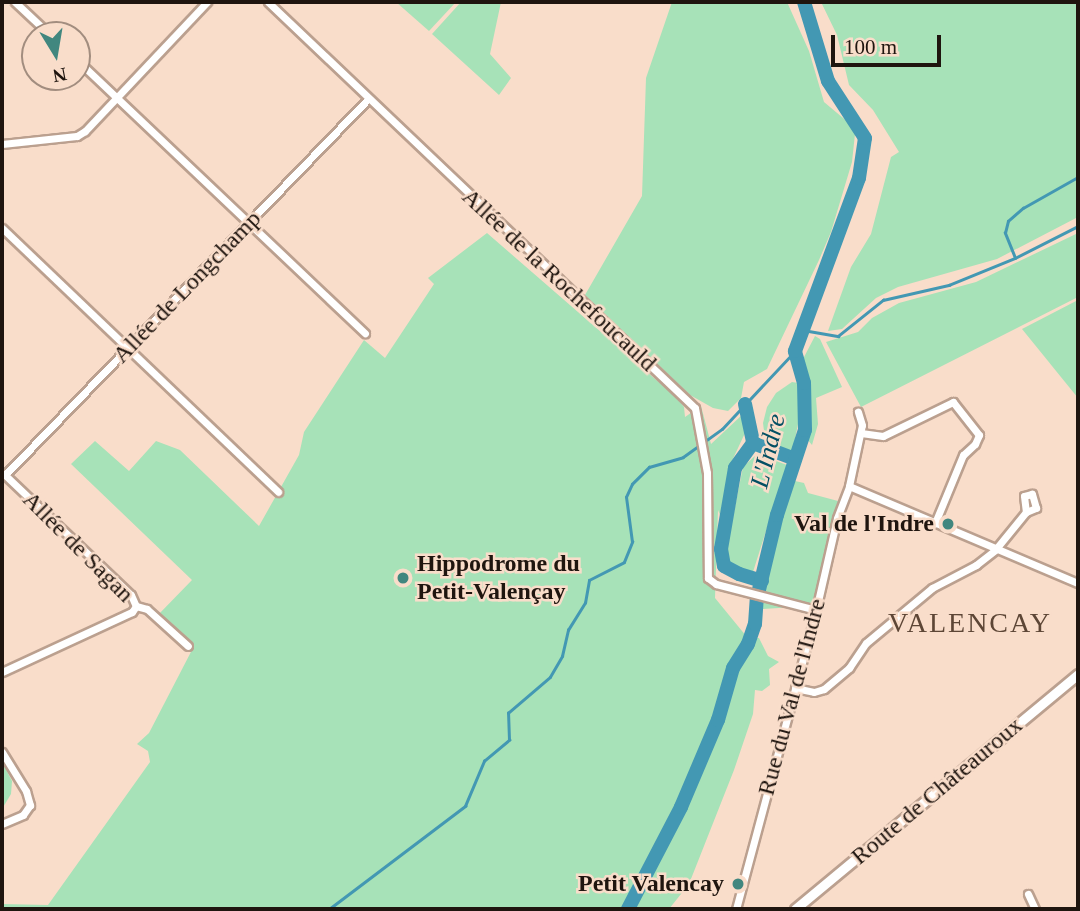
<!DOCTYPE html>
<html>
<head>
<meta charset="utf-8">
<style>
	body { margin:0 }
	#map { position:relative; width:1080px; height:911px; overflow:hidden; background:#f9ddca; font-family:Georgia,serif }
	div>[style] { position:absolute }
	.green>* { inset:0; background:#a7e2b8 }
	.stream>* { height:2.5px; margin:-1.25px; padding:0 1.25px; transform-origin:1.25px; border-radius:1.25px; background:#4398b3 }
	.river>* { height:14px; margin:-7px; padding:0 7px; transform-origin:7px; border-radius:7px; background:#4398b3 }
	.roads { filter:drop-shadow(2px 0 #bba08f) drop-shadow(-2px 0 #bba08f) drop-shadow(0 2px #bba08f) drop-shadow(0 -2px #bba08f) }
	.minor>* { height:7px; margin:-3.5px; padding:0 3.5px; transform-origin:3.5px; border-radius:3.5px; background:#fff }
	.tertiary>* { height:9px; margin:-4.5px; padding:0 4.5px; transform-origin:4.5px; border-radius:4.5px; background:#fff }
	.dots>* { width:19px; height:19px; translate:-50% -50%; box-sizing:border-box; border:4px solid #f9ddca; border-radius:50% }
	span { translate:-50% -50%; white-space:nowrap; text-align:center; line-height:1.15; -webkit-text-stroke:5px #f9ddca; paint-order:stroke }
	.street-label { font-size:24px; color:#1f150f }
	.poi-label { font-size:24px; color:#1f150f; font-weight:700 }
	.right { translate:-100% -50%; text-align:right }
	.left { translate:0 -50%; text-align:left }
	.water-label { font-size:26px; color:#034f63; font-style:italic }
	.quarter-label { font-size:28px; color:#5d4636; letter-spacing:2px }
	.frame { position:absolute; inset:0; border:4px solid #1f150f; pointer-events:none }
	.north { position:absolute; left:21px; top:21px; width:70px; height:70px; box-sizing:border-box; background:#f9ddca; border:2px solid #a28d7f; border-radius:50%; rotate:169deg; font-size:19px; font-weight:700; line-height:28px; text-align:center; color:#1f150f }
	.north::after { content:''; display:block; margin:auto; width:24px; height:32px; background:#41877f; clip-path:polygon(50% 0,100% 100%,50% 72%,0 100%) }
	.scale { position:absolute; left:831px; top:35px; width:110px; height:32px; box-sizing:border-box; border:4px solid #1f150f; border-top:0; padding-left:9px; font-size:21px; line-height:24px; white-space:nowrap; color:#1f150f; -webkit-text-stroke:5px #f9ddca; paint-order:stroke }
</style>
</head>
<body>
<div id="map">
	<div class="green">
		<i style="clip-path:polygon(396px 2px,456px 2px,429px 31px)"></i>
		<i style="clip-path:polygon(461px 2px,501px 2px,490px 54px,511px 78px,499px 95px,432px 34px)"></i>
		<i style="clip-path:polygon(672px 2px,787px 2px,809px 51px,824px 102px,849px 123px,855px 134px,852px 162px,831px 232px,819px 260px,767px 369px,744px 382px,741px 398px,728px 411px,713px 408px,690px 395px,585px 295px,642px 196px,646px 78px)"></i>
		<i style="clip-path:polygon(821px 2px,1078px 2px,1078px 217px,997px 259px,898px 287px,876px 298px,842px 329px,828px 331px,851px 267px,871px 234px,891px 157px,899px 152px,873px 110px,849px 85px,837px 35px)"></i>
		<i style="clip-path:polygon(487px 233px,677px 398px,684px 407px,685px 417px,701px 406px,711px 444px,742px 415px,744px 420px,745px 433px,731px 463px,720px 515px,718px 510px,715px 598px,751px 642px,753px 638px,759px 638px,768px 656px,779px 662px,769px 669px,770px 685px,762px 691px,755px 690px,753px 714px,734px 770px,689px 884px,669px 909px,2px 909px,2px 904px,48px 905px,150px 762px,148px 751px,137px 744px,149px 733px,193px 648px,158px 615px,192px 580px,71px 464px,95px 441px,129px 471px,156px 441px,180px 450px,259px 526px,299px 455px,304px 432px,364px 340px,385px 358px,434px 284px,428px 278px)"></i>
		<i style="clip-path:polygon(1078px 233px,1078px 297px,861px 407px,826px 342px,858px 332px,872px 318px,899px 303px,976px 282px)"></i>
		<i style="clip-path:polygon(1078px 300px,1078px 398px,1022px 329px)"></i>
		<i style="clip-path:polygon(815px 336px,820px 339px,842px 387px,816px 398px,818px 424px,812px 445px,807px 439px,809px 403px,803px 359px)"></i>
		<i style="clip-path:polygon(792px 382px,798px 383px,802px 404px,792px 454px,775px 448px,765px 439px,763px 423px,767px 407px,776px 393px)"></i>
		<i style="clip-path:polygon(757px 454px,787px 465px,752px 575px,728px 562px,726px 552px,743px 467px)"></i>
		<i style="clip-path:polygon(795px 481px,804px 483px,808px 493px,838px 501px,814px 601px,810px 606px,763px 609px,758px 605px,769px 560px,791px 484px)"></i>
		<i style="clip-path:polygon(2px 762px,12px 781px,11px 794px,2px 809px)"></i>
	</div>
	<div class="stream">
		<i style="left:1015px;top:258px;width:27px;rotate:-112deg"></i>
		<i style="left:1005px;top:233px;width:12px;rotate:-76deg"></i>
		<i style="left:1008px;top:221px;width:20px;rotate:-41deg"></i>
		<i style="left:1023px;top:208px;width:63px;rotate:-29.4deg"></i>
		<i style="left:803px;top:330px;width:36px;rotate:10deg"></i>
		<i style="left:838px;top:336px;width:58px;rotate:-38.7deg"></i>
		<i style="left:883px;top:300px;width:68px;rotate:-12.8deg"></i>
		<i style="left:949px;top:285px;width:71px;rotate:-22.2deg"></i>
		<i style="left:1015px;top:258px;width:71px;rotate:-26.9deg"></i>
		<i style="left:178px;top:909px;width:17px"></i>
		<i style="left:329px;top:909px;width:171px;rotate:-37.1deg"></i>
		<i style="left:465px;top:806px;width:49px;rotate:-67.1deg"></i>
		<i style="left:484px;top:761px;width:33px;rotate:-40deg"></i>
		<i style="left:509px;top:740px;width:27px;rotate:-92deg"></i>
		<i style="left:508px;top:713px;width:55px;rotate:-40.6deg"></i>
		<i style="left:550px;top:677px;width:24px;rotate:-60deg"></i>
		<i style="left:562px;top:656px;width:27px;rotate:-77deg"></i>
		<i style="left:568px;top:630px;width:32px;rotate:-58deg"></i>
		<i style="left:585px;top:603px;width:23px;rotate:-80deg"></i>
		<i style="left:589px;top:580px;width:39px;rotate:-27deg"></i>
		<i style="left:624px;top:562px;width:22px;rotate:-68deg"></i>
		<i style="left:632px;top:542px;width:45px;rotate:-97.6deg"></i>
		<i style="left:626px;top:497px;width:14px;rotate:-65deg"></i>
		<i style="left:632px;top:484px;width:24px;rotate:-45deg"></i>
		<i style="left:649px;top:467px;width:35px;rotate:-16deg"></i>
		<i style="left:683px;top:457px;width:48px;rotate:-35.7deg"></i>
		<i style="left:722px;top:429px;width:107px;rotate:-46.9deg"></i>
	</div>
	<div class="river">
		<i style="left:745px;top:404px;width:40px;rotate:78deg"></i>
		<i style="left:753px;top:443px;width:31px;rotate:126deg"></i>
		<i style="left:735px;top:468px;width:82px;rotate:99.8deg"></i>
		<i style="left:721px;top:549px;width:17px;rotate:80deg"></i>
		<i style="left:724px;top:566px;width:17px;rotate:28deg"></i>
		<i style="left:739px;top:574px;width:24px;rotate:17deg"></i>
		<i style="left:753px;top:443px;width:45px;rotate:20.9deg"></i>
		<i style="left:628px;top:909px;width:115px;rotate:-62.5deg"></i>
		<i style="left:681px;top:807px;width:95px;rotate:-67deg"></i>
		<i style="left:718px;top:720px;width:54px;rotate:-73.9deg"></i>
		<i style="left:733px;top:668px;width:28px;rotate:-58deg"></i>
		<i style="left:748px;top:644px;width:21px;rotate:-71deg"></i>
		<i style="left:755px;top:624px;width:26px;rotate:-86deg"></i>
		<i style="left:757px;top:598px;width:85px;rotate:-76.5deg"></i>
		<i style="left:777px;top:515px;width:89px;rotate:-71.8deg"></i>
		<i style="left:805px;top:430px;width:47px;rotate:-91.2deg"></i>
		<i style="left:804px;top:383px;width:33px;rotate:-106deg"></i>
		<i style="left:795px;top:351px;width:184px;rotate:-69.7deg"></i>
		<i style="left:859px;top:178px;width:40px;rotate:-81.5deg"></i>
		<i style="left:865px;top:138px;width:68px;rotate:-123deg"></i>
		<i style="left:828px;top:81px;width:83px;rotate:-106.9deg"></i>
	</div>
	<div class="roads">
		<div class="minor">
			<i style="left:15px;top:2px;width:48px;rotate:43.3deg"></i>
			<i style="left:268px;top:2px;width:589px;rotate:43.56deg"></i>
			<i style="left:695px;top:408px;width:66px;rotate:79.5deg"></i>
			<i style="left:707px;top:473px;width:105px;rotate:89.5deg"></i>
			<i style="left:708px;top:578px;width:10px;rotate:37deg"></i>
			<i style="left:716px;top:584px;width:103px;rotate:14.6deg"></i>
			<i style="left:77px;top:60px;width:397px;rotate:43.5deg"></i>
			<i style="left:2px;top:144px;width:75px;rotate:-6.1deg"></i>
			<i style="left:77px;top:136px;width:9px;rotate:-32deg"></i>
			<i style="left:85px;top:131px;width:178px;rotate:-46.6deg"></i>
			<i style="left:2px;top:228px;width:382px;rotate:43.7deg"></i>
			<i style="left:861px;top:433px;width:22px;rotate:8deg"></i>
			<i style="left:883px;top:436px;width:78px;rotate:-25.9deg"></i>
			<i style="left:953px;top:402px;width:42px;rotate:51.8deg"></i>
			<i style="left:979px;top:435px;width:10px;rotate:114deg"></i>
			<i style="left:975px;top:444px;width:16px;rotate:137deg"></i>
			<i style="left:963px;top:455px;width:74px;rotate:112.4deg"></i>
			<i style="left:4px;top:474px;width:175px;rotate:43.6deg"></i>
			<i style="left:131px;top:595px;width:12px;rotate:66deg"></i>
			<i style="left:136px;top:606px;width:11px;rotate:15deg"></i>
			<i style="left:147px;top:609px;width:55px;rotate:42.1deg"></i>
			<i style="left:5px;top:475px;width:524px;rotate:-46.01deg"></i>
			<i style="left:849px;top:486px;width:249px;rotate:23deg"></i>
			<i style="left:2px;top:672px;width:143px;rotate:-24.8deg"></i>
			<i style="left:132px;top:612px;width:7px;rotate:-56deg"></i>
			<i style="left:795px;top:688px;width:19px;rotate:12deg"></i>
			<i style="left:814px;top:692px;width:10px;rotate:-17deg"></i>
			<i style="left:824px;top:689px;width:33px;rotate:-40deg"></i>
			<i style="left:849px;top:668px;width:30px;rotate:-56deg"></i>
			<i style="left:866px;top:643px;width:86px;rotate:-39.8deg"></i>
			<i style="left:932px;top:588px;width:50px;rotate:-27.6deg"></i>
			<i style="left:976px;top:565px;width:24px;rotate:-38deg"></i>
			<i style="left:995px;top:550px;width:49px;rotate:-50.8deg"></i>
			<i style="left:1026px;top:512px;width:11px;rotate:-22deg"></i>
			<i style="left:1036px;top:508px;width:15px;rotate:-106deg"></i>
			<i style="left:1032px;top:494px;width:8px;rotate:166deg"></i>
			<i style="left:1024px;top:496px;width:16px;rotate:83deg"></i>
			<i style="left:2px;top:752px;width:46px;rotate:58.4deg"></i>
			<i style="left:26px;top:791px;width:15px;rotate:74deg"></i>
			<i style="left:30px;top:805px;width:12px;rotate:125deg"></i>
			<i style="left:23px;top:815px;width:23px;rotate:157deg"></i>
			<i style="left:1028px;top:894px;width:17px;rotate:65deg"></i>
			<i style="left:736px;top:909px;width:310px;rotate:-75deg"></i>
			<i style="left:816px;top:610px;width:94px;rotate:-77.1deg"></i>
			<i style="left:837px;top:518px;width:34px;rotate:-69deg"></i>
			<i style="left:849px;top:486px;width:62px;rotate:-78deg"></i>
			<i style="left:862px;top:425px;width:14px;rotate:-107deg"></i>
		</div>
		<div class="tertiary">
			<i style="left:795px;top:909px;width:368px;rotate:-39.7deg"></i>
		</div>
	</div>
	<div class="dots">
		<i style="left:948px;top:524px;background:#41877f"></i>
		<i style="left:403px;top:578px;background:#41877f"></i>
		<i style="left:738px;top:884px;background:#41877f"></i>
	</div>
	<div class="street-label">
		<span style="left:559px;top:280px;rotate:43deg">Allée de la Rochefoucauld</span>
		<span style="left:187px;top:287px;rotate:-46deg">Allée de Longchamp</span>
		<span style="left:78px;top:547px;rotate:45deg">Allée de Sagan</span>
		<span style="left:792px;top:697px;rotate:-75deg">Rue du Val de l'Indre</span>
		<span style="left:937px;top:791px;rotate:-40deg">Route de Châteauroux</span>
	</div>
	<div class="poi-label">
		<span class="right" style="left:934px;top:524px">Val de l'Indre</span>
		<span class="left" style="left:417px;top:578px">Hippodrome du<br>Petit-Valençay</span>
		<span class="right" style="left:724px;top:884px">Petit Valencay</span>
	</div>
	<div class="water-label">
		<span style="left:768px;top:451px;rotate:-76deg">L'Indre</span>
	</div>
	<div class="quarter-label">
		<span style="left:970px;top:623px">VALENCAY</span>
	</div>
	<div class="frame"></div>
	<div class="north">N</div>
	<div class="scale">100 m</div>
</div>
</body>
</html>
